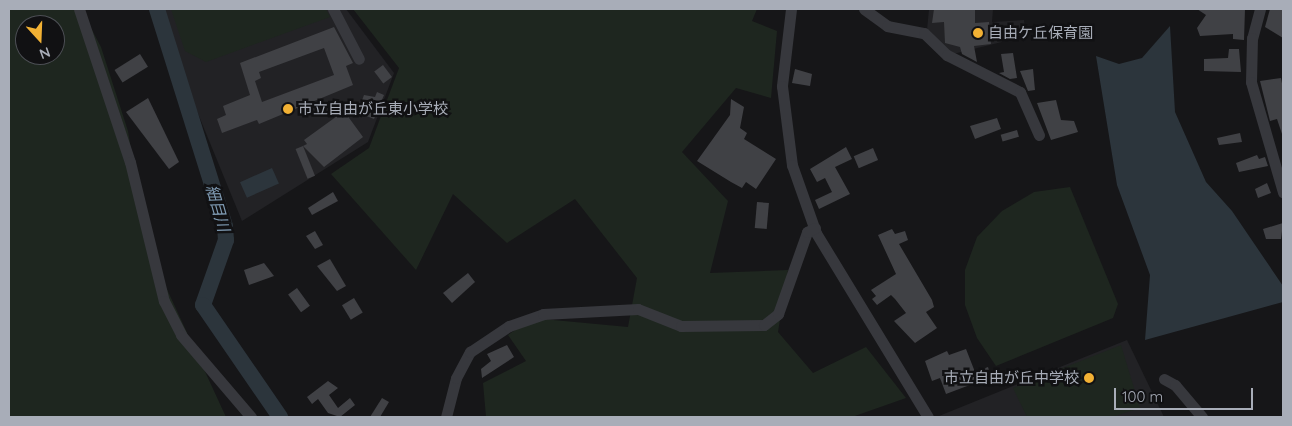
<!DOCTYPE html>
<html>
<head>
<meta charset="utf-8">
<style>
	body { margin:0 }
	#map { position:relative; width:1292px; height:426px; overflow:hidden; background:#161618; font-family:Quicksand,"Noto Sans JP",sans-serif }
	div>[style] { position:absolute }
	.built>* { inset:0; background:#222225 }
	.green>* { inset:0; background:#1e261f }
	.water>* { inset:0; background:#2c353c; transform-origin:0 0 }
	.river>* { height:16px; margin:-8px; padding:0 8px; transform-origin:8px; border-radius:8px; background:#2c353c }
	.building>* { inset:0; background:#404145; transform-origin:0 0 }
	.minor>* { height:11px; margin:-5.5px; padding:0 5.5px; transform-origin:5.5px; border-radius:5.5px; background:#37383d }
	.dots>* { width:14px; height:14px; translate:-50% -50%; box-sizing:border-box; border:2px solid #111113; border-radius:50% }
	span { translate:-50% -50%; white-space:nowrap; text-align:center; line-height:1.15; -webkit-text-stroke:5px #111113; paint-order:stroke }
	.poi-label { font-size:15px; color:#a8adb8 }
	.left { translate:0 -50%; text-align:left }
	.right { translate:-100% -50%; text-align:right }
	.water-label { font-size:16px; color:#7f9bb3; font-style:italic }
	.frame { position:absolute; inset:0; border:10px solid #a8adb8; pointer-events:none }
	.north { position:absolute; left:15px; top:15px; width:50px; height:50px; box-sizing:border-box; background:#111113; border:1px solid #4d4f55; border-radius:50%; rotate:160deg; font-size:14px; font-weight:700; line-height:20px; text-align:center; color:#a8adb8 }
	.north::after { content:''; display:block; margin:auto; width:18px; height:22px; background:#f2b134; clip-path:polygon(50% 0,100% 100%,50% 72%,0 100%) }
	.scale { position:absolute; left:1114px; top:388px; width:139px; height:22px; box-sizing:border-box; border:2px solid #a8adb8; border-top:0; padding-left:6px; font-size:15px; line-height:18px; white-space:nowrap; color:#a8adb8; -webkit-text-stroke:4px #111113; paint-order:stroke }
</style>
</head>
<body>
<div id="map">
	<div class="built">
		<i style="clip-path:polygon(164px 9px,346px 9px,394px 73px,368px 142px,242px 221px,183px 77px)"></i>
		<i style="clip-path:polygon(929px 9px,993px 9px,992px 22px,1024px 20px,1026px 36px,949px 55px,927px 30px)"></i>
		<i style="clip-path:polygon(1127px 340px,1164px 417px,940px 417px,939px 416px)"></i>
	</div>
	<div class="green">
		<i style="clip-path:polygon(evenodd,9px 9px,81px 9px,101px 47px,128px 131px,147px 246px,226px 417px,9px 417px,9px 9px,25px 25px,55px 25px,55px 55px,25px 55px,25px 25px)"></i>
		<i style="clip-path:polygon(171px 9px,326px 9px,330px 17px,206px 62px,185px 51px)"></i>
		<i style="clip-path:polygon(353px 9px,757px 9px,752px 21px,777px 31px,771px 98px,736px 88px,682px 152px,728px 201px,710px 273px,788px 270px,778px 332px,813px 373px,866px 347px,906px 398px,852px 417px,486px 417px,483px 383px,526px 361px,508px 335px,532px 318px,628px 327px,637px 278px,575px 199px,507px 243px,453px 194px,416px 270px,331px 174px,369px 148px,399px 68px)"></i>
		<i style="clip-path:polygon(1070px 187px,1118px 304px,1113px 318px,996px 366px,977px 338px,965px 305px,965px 270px,977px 237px,1002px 211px,1034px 192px)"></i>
		<i style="clip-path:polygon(1121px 345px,1140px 408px,1112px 417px,1027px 417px,1013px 388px)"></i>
	</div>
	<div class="water">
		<i style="clip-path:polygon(1170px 26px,1175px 112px,1206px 182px,1232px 211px,1283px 286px,1283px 302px,1145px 340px,1150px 275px,1117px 185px,1096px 56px,1119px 64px,1142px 58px)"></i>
		<i style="left:272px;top:168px;width:17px;height:35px;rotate:66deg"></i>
	</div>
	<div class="river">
		<i style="left:157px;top:9px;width:227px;rotate:72.6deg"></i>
		<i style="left:225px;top:226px;width:14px;rotate:86deg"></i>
		<i style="left:226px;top:240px;width:69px;rotate:109.5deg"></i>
		<i style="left:203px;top:305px;width:136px;rotate:55.5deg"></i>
	</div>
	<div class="building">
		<i style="clip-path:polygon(934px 9px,975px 9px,975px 23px,989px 22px,991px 44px,974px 46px,977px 62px,962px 54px,960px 47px,945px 43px,944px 22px,932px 23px)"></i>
		<i style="clip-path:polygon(1197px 9px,1245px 9px,1244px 40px,1233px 39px,1233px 34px,1200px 36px,1197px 28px,1206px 15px)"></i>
		<i style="clip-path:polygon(1270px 9px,1283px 9px,1283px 38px,1265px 27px)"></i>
		<i style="clip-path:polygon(evenodd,334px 27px,353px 63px,346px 66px,353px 85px,259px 124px,257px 120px,222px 133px,217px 119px,226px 115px,223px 106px,250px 95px,240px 63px,334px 27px,324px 48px,334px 75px,262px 102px,255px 81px,261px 78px,259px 72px,324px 48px)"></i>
		<i style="clip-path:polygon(1229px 49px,1239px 49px,1241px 72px,1204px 71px,1204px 59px,1228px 58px)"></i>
		<i style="clip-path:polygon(1013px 53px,1017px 78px,1010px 79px,999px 73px,1004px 72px,1001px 54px)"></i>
		<i style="left:140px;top:54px;width:15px;height:30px;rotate:58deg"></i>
		<i style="left:383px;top:65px;width:15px;height:11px;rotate:53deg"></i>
		<i style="clip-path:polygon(795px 69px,812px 74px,810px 86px,792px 83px)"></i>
		<i style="clip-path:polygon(1033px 69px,1035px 90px,1028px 91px,1020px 71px)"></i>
		<i style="clip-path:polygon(1281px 78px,1283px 89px,1282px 134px,1277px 119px,1270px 121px,1260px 81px)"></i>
		<i style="clip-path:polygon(377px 92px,384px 95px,374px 119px,364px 115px,368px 106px,361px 103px,364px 95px,375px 97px)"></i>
		<i style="clip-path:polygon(148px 98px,179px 162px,169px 169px,126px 112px)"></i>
		<i style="clip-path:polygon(731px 99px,744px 107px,740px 128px,747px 133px,744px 139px,776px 159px,756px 189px,746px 182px,742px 188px,731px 182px,697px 161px,730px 115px)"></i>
		<i style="clip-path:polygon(1056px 100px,1061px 120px,1074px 121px,1078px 132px,1051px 140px,1037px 103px)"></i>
		<i style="clip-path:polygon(344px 111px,363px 137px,324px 167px,303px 146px,307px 144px,304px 140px)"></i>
		<i style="clip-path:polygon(997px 118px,1001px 129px,975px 139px,970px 126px)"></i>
		<i style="left:1017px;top:130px;width:7px;height:17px;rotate:74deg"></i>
		<i style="clip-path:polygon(1240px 133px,1242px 142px,1219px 145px,1217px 138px)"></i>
		<i style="left:303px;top:146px;width:32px;height:8px;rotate:68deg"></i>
		<i style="clip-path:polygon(846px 147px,852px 159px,835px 167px,850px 194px,819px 209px,815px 200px,832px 192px,825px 178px,817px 182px,810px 169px)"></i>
		<i style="left:873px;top:148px;width:13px;height:21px;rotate:67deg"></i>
		<i style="clip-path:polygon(1257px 155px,1259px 159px,1265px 157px,1268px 166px,1239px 172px,1236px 163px)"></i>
		<i style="clip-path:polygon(1267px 183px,1271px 193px,1258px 198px,1255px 189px)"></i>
		<i style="clip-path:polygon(333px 192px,338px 201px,312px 215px,308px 208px)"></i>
		<i style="left:757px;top:202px;width:12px;height:26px;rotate:5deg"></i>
		<i style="clip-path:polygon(1283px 223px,1281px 239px,1266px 239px,1263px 229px)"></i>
		<i style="clip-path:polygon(892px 229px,895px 234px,905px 231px,908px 240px,899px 244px,932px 300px,934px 307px,926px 312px,937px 328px,915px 343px,894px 321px,906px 313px,895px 299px,891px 295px,877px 305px,872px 299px,876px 296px,871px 290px,896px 274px,878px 235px)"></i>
		<i style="clip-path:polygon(315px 231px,323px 245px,315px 249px,306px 236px)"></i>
		<i style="clip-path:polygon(330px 259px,346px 286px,337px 291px,317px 266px)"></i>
		<i style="clip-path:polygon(264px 263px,274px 276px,249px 285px,244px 270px)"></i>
		<i style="clip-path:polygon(468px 273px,475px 282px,452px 303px,443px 293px)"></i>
		<i style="left:297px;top:288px;width:22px;height:11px;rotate:54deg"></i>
		<i style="left:354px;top:298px;width:17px;height:14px;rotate:59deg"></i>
		<i style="clip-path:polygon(507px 345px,514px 357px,482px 378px,481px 369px,491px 361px,487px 354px)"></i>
		<i style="clip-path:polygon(966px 349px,975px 372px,988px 367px,991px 377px,946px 394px,940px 378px,932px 381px,925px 361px,947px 351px,949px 355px)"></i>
		<i style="clip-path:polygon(328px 381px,338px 388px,329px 395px,338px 408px,350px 398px,355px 405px,340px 417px,328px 413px,318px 399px,312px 404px,307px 397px)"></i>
		<i style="clip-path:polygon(382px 398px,389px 402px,380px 417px,370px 417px)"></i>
	</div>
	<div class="minor">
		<i style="left:79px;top:9px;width:161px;rotate:71.6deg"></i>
		<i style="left:130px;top:162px;width:143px;rotate:76.3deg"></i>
		<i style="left:164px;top:301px;width:38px;rotate:63deg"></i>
		<i style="left:181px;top:335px;width:108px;rotate:49.5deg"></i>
		<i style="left:333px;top:9px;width:56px;rotate:62.5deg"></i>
		<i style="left:791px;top:9px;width:78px;rotate:96.7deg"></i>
		<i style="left:782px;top:86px;width:80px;rotate:82.8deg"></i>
		<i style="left:792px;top:165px;width:72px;rotate:70.6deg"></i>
		<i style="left:816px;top:233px;width:215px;rotate:58.7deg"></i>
		<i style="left:864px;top:9px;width:29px;rotate:36deg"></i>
		<i style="left:887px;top:26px;width:38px;rotate:11deg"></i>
		<i style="left:924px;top:33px;width:32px;rotate:44deg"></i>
		<i style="left:947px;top:55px;width:82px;rotate:26.9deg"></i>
		<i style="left:1020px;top:92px;width:47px;rotate:66.2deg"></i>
		<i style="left:1260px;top:9px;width:30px;rotate:105deg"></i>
		<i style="left:1252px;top:38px;width:44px;rotate:91.3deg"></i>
		<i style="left:1251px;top:82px;width:115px;rotate:73.8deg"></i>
		<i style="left:1164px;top:379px;width:13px;rotate:29deg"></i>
		<i style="left:1175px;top:385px;width:42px;rotate:49.8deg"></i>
		<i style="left:446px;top:417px;width:40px;rotate:-75.6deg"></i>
		<i style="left:456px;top:378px;width:30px;rotate:-62deg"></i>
		<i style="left:470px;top:352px;width:47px;rotate:-33.7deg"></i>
		<i style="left:509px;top:326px;width:36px;rotate:-19deg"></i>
		<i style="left:543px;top:314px;width:95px;rotate:-3deg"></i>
		<i style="left:638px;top:309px;width:46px;rotate:21.6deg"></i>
		<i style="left:681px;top:326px;width:83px;rotate:-0.7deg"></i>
		<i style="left:764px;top:325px;width:18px;rotate:-38deg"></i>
		<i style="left:778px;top:314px;width:87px;rotate:-70.5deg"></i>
		<i style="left:807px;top:232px;width:9px;rotate:-27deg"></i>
	</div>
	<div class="dots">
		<i style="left:978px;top:33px;background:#f2b134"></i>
		<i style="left:288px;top:109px;background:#f2b134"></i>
		<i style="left:1089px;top:378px;background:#f2b134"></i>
	</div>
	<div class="poi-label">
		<span class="left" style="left:988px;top:33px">自由ケ丘保育園</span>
		<span class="left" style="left:298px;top:109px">市立自由が丘東小学校</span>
		<span class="right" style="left:1079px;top:378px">市立自由が丘中学校</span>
	</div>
	<div class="water-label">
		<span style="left:218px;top:208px;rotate:74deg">細目川</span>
	</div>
	<div class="frame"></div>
	<div class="north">N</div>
	<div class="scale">100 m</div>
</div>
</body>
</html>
